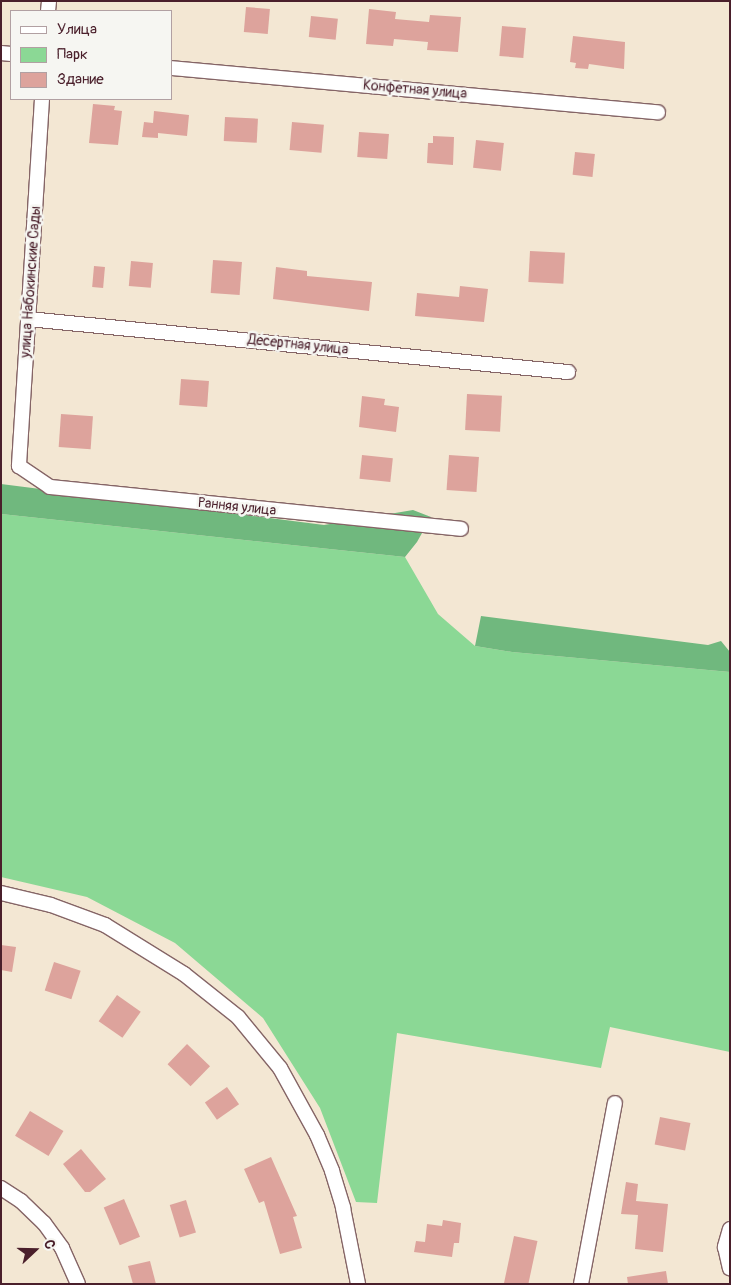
<!DOCTYPE html>
<html>
<head>
<meta charset="utf-8">
<style>
	body { margin:0 }
	#map { position:relative; width:731px; height:1285px; overflow:hidden; background:#f3e7d3; font-family:Pangolin,sans-serif }
	div>[style] { position:absolute }
	.green>* { inset:0; background:#8bd895 }
	.forest>* { inset:0; background:#70b87e }
	.building>* { inset:0; background:#dda39c; transform-origin:0 0 }
	.roads { filter:drop-shadow(1px 0 #856566) drop-shadow(-1px 0 #856566) drop-shadow(0 1px #856566) drop-shadow(0 -1px #856566) }
	.minor>* { height:14px; margin:-7px; padding:0 7px; transform-origin:7px; border-radius:7px; background:#fff }
	span { translate:-50% -50%; white-space:nowrap; text-align:center; line-height:1.15; -webkit-text-stroke:5px #f6f6f2; paint-order:stroke }
	.street-label { font-size:14px; color:#4a1f2b }
	.frame { position:absolute; inset:0; border:2px solid #4a1f2b; pointer-events:none }
	.legend { position:absolute; left:10px; top:10px; width:162px; height:90px; box-sizing:border-box; background:#f6f6f2; border:1px solid #b1a0a2; margin:0; padding:6px 9px; list-style:none; font-size:15px; color:#4a1f2b }
	.legend li { display:flex; align-items:center; gap:10px; height:25px }
	.legend b { width:25px; border:1px solid #b1a0a2 }
	.north { position:absolute; left:10px; top:1225px; width:50px; height:50px; -webkit-text-stroke:4px #f6f6f2; paint-order:stroke; rotate:69deg; font-size:14px; font-weight:700; line-height:20px; text-align:center; color:#4a1f2b }
	.north::after { content:''; display:block; margin:auto; width:18px; height:22px; background:#4a1f2b; clip-path:polygon(50% 0,100% 100%,50% 72%,0 100%) }
</style>
</head>
<body>
<div id="map">
	<div class="green">
		<i style="clip-path:polygon(1px 514px,405px 557px,438px 614px,475px 646px,512px 652px,730px 672px,730px 1052px,610px 1027px,601px 1068px,397px 1033px,377px 1203px,356px 1202px,320px 1108px,263px 1018px,175px 943px,87px 897px,1px 877px)"></i>
	</div>
	<div class="forest">
		<i style="clip-path:polygon(1px 484px,324px 525px,413px 510px,431px 517px,417px 542px,405px 557px,1px 514px)"></i>
		<i style="clip-path:polygon(481px 616px,708px 645px,721px 641px,730px 652px,730px 672px,512px 652px,475px 646px)"></i>
	</div>
	<div class="building">
		<i style="left:246px;top:7px;width:24px;height:25px;rotate:5deg"></i>
		<i style="clip-path:polygon(369px 9px,396px 12px,395px 19px,429px 22px,430px 15px,461px 17px,458px 52px,427px 50px,428px 42px,394px 39px,393px 46px,366px 44px)"></i>
		<i style="left:311px;top:16px;width:27px;height:21px;rotate:6deg"></i>
		<i style="left:502px;top:26px;width:24px;height:30px;rotate:5deg"></i>
		<i style="clip-path:polygon(573px 36px,625px 42px,624px 69px,589px 64px,588px 69px,575px 68px,576px 63px,570px 62px)"></i>
		<i style="clip-path:polygon(93px 104px,115px 106px,114px 110px,122px 111px,118px 145px,89px 143px)"></i>
		<i style="clip-path:polygon(154px 111px,189px 115px,187px 136px,158px 133px,158px 138px,142px 137px,144px 122px,153px 123px)"></i>
		<i style="left:225px;top:117px;width:33px;height:24px;rotate:3deg"></i>
		<i style="left:292px;top:122px;width:32px;height:28px;rotate:5deg"></i>
		<i style="left:359px;top:132px;width:30px;height:25px;rotate:4deg"></i>
		<i style="clip-path:polygon(433px 136px,454px 137px,453px 165px,427px 163px,428px 143px,433px 143px)"></i>
		<i style="left:476px;top:140px;width:28px;height:28px;rotate:6deg"></i>
		<i style="left:575px;top:152px;width:20px;height:23px;rotate:6deg"></i>
		<i style="left:530px;top:251px;width:35px;height:31px;rotate:3deg"></i>
		<i style="left:213px;top:260px;width:29px;height:33px;rotate:4deg"></i>
		<i style="left:131px;top:261px;width:22px;height:25px;rotate:5deg"></i>
		<i style="left:94px;top:266px;width:11px;height:21px;rotate:5deg"></i>
		<i style="clip-path:polygon(276px 267px,307px 271px,307px 276px,372px 282px,369px 311px,273px 299px)"></i>
		<i style="clip-path:polygon(460px 286px,488px 289px,484px 322px,415px 316px,417px 293px,459px 297px)"></i>
		<i style="left:181px;top:379px;width:28px;height:26px;rotate:4deg"></i>
		<i style="left:467px;top:394px;width:35px;height:36px;rotate:3deg"></i>
		<i style="clip-path:polygon(362px 396px,385px 399px,384px 405px,399px 407px,396px 432px,359px 427px)"></i>
		<i style="left:61px;top:414px;width:32px;height:33px;rotate:4deg"></i>
		<i style="left:362px;top:455px;width:31px;height:24px;rotate:6deg"></i>
		<i style="left:449px;top:455px;width:30px;height:35px;rotate:4deg"></i>
		<i style="clip-path:polygon(1px 945px,16px 947px,12px 972px,1px 970px)"></i>
		<i style="left:54px;top:962px;width:28px;height:30px;rotate:18deg"></i>
		<i style="left:117px;top:995px;width:29px;height:32px;rotate:35deg"></i>
		<i style="left:187px;top:1044px;width:32px;height:28px;rotate:44deg"></i>
		<i style="left:227px;top:1087px;width:21px;height:27px;rotate:55deg"></i>
		<i style="left:30px;top:1111px;width:39px;height:29px;rotate:31deg"></i>
		<i style="left:660px;top:1117px;width:31px;height:28px;rotate:11deg"></i>
		<i style="clip-path:polygon(81px 1149px,106px 1179px,90px 1192px,85px 1192px,63px 1164px)"></i>
		<i style="clip-path:polygon(271px 1157px,297px 1216px,293px 1217px,302px 1248px,280px 1254px,264px 1201px,259px 1203px,244px 1169px)"></i>
		<i style="clip-path:polygon(626px 1182px,638px 1184px,636px 1201px,668px 1204px,663px 1252px,635px 1249px,638px 1215px,621px 1214px)"></i>
		<i style="left:124px;top:1199px;width:41px;height:22px;rotate:67deg"></i>
		<i style="left:186px;top:1200px;width:34px;height:17px;rotate:73deg"></i>
		<i style="clip-path:polygon(443px 1220px,461px 1223px,459px 1243px,454px 1243px,452px 1257px,414px 1252px,416px 1241px,425px 1242px,427px 1224px,442px 1226px)"></i>
		<i style="left:514px;top:1236px;width:24px;height:49px;rotate:12deg"></i>
		<i style="clip-path:polygon(150px 1261px,156px 1284px,133px 1284px,128px 1266px)"></i>
		<i style="clip-path:polygon(666px 1271px,668px 1284px,628px 1284px,627px 1277px)"></i>
	</div>
	<div class="roads">
		<div class="minor">
			<i style="left:48px;top:11px;width:10px;rotate:-84deg"></i>
			<i style="left:1px;top:53px;width:10px;rotate:6deg"></i>
			<i style="left:171px;top:68px;width:489px;rotate:5.2deg"></i>
			<i style="left:42px;top:99px;width:368px;rotate:93.6deg"></i>
			<i style="left:19px;top:466px;width:37px;rotate:34deg"></i>
			<i style="left:50px;top:487px;width:413px;rotate:5.8deg"></i>
			<i style="left:28px;top:319px;width:543px;rotate:5.61deg"></i>
			<i style="left:1px;top:893px;width:51px;rotate:13.5deg"></i>
			<i style="left:51px;top:905px;width:58px;rotate:20.3deg"></i>
			<i style="left:105px;top:925px;width:93px;rotate:31.8deg"></i>
			<i style="left:184px;top:974px;width:69px;rotate:38.5deg"></i>
			<i style="left:238px;top:1017px;width:66px;rotate:50.5deg"></i>
			<i style="left:280px;top:1068px;width:77px;rotate:61.1deg"></i>
			<i style="left:317px;top:1135px;width:39px;rotate:67deg"></i>
			<i style="left:332px;top:1171px;width:39px;rotate:73deg"></i>
			<i style="left:343px;top:1208px;width:77px;rotate:78.8deg"></i>
			<i style="left:1px;top:1188px;width:24px;rotate:33deg"></i>
			<i style="left:21px;top:1201px;width:32px;rotate:44deg"></i>
			<i style="left:44px;top:1223px;width:31px;rotate:54deg"></i>
			<i style="left:62px;top:1248px;width:39px;rotate:66deg"></i>
			<i style="left:730px;top:1229px;width:19px;rotate:106deg"></i>
			<i style="left:725px;top:1247px;width:22px;rotate:77deg"></i>
			<i style="left:581px;top:1284px;width:184px;rotate:-79.4deg"></i>
		</div>
	</div>
	<div class="street-label">
		<span style="left:415px;top:90px;rotate:5deg">Конфетная улица</span>
		<span style="left:31px;top:282px;rotate:-86deg">улица Набокинские Сады</span>
		<span style="left:298px;top:345px;rotate:6deg">Десертная улица</span>
		<span style="left:237px;top:507px;rotate:6deg">Ранняя улица</span>
	</div>
	<div class="frame"></div>
	<ul class="legend">
	<li><b style="height:6px;background:#fff"></b>Улица</li>
	<li><b style="height:14px;background:#8bd895"></b>Парк</li>
	<li><b style="height:14px;background:#dda39c"></b>Здание</li>
	</ul>
	<div class="north">С</div>
</div>
</body>
</html>
